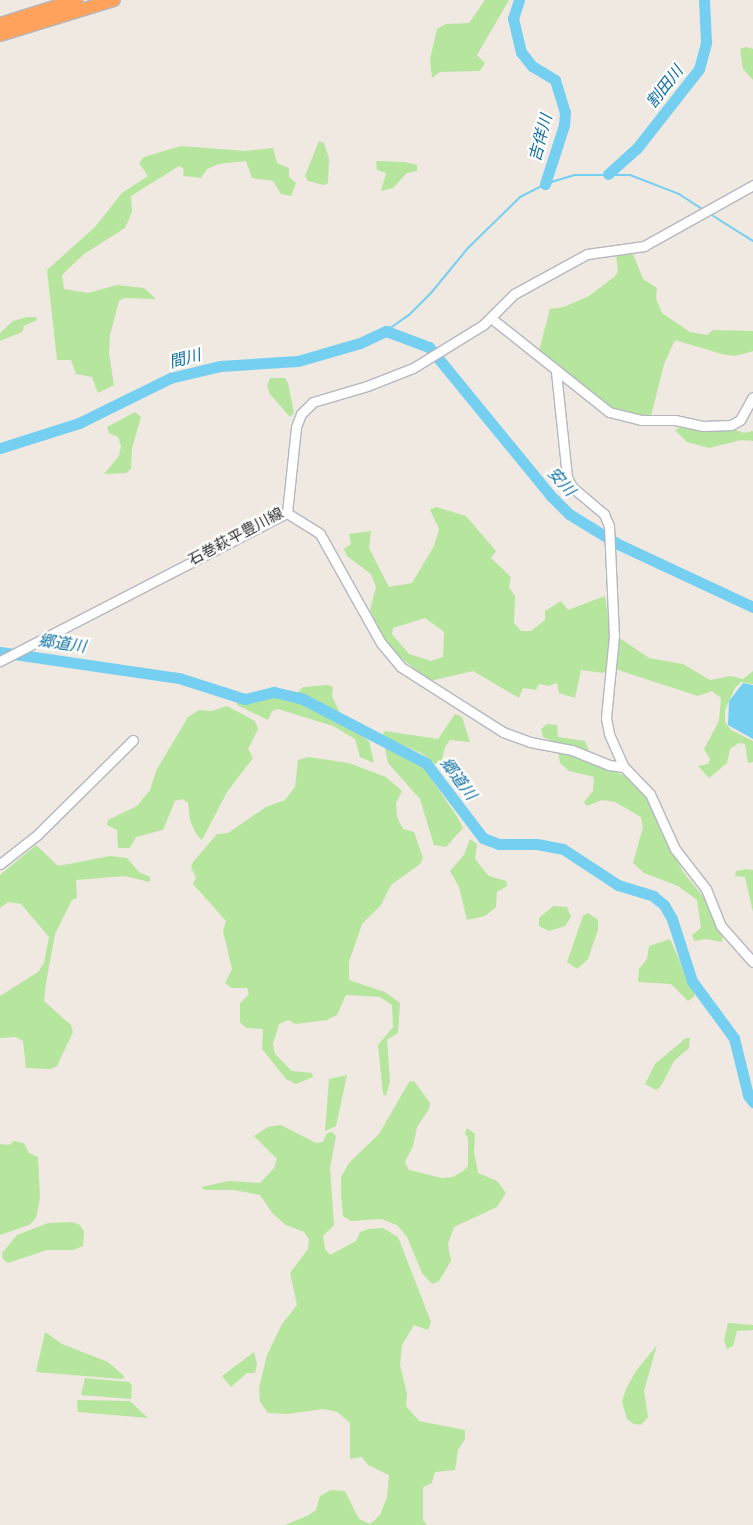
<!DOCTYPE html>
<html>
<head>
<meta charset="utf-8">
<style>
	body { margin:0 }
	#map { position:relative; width:753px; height:1525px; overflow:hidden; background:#efe9e1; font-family:Roboto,"Noto Sans JP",sans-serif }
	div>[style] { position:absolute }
	.green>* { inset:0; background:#b6e59e }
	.water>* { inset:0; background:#75cff0 }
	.stream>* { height:2px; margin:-1px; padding:0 1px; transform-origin:1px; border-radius:1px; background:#75cff0 }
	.river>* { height:11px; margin:-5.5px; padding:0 5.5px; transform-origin:5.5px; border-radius:5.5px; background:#75cff0 }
	.roads { filter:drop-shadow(1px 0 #b4b7c1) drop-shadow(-1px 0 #b4b7c1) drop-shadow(0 1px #b4b7c1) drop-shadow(0 -1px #b4b7c1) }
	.secondary>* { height:9px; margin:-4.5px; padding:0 4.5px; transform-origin:4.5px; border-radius:4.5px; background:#fff }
	.highway>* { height:12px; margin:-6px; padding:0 6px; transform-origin:6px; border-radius:6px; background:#ffa35c }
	span { translate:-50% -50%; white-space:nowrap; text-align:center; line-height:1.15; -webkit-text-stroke:4.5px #fff; paint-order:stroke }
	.street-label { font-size:15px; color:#2e2e2e }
	.water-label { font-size:16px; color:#0d6fa3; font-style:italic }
</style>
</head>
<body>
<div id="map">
	<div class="green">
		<i style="clip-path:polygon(485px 0,509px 0,477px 55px,485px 63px,480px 71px,440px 72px,432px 78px,430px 59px,437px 29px,446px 24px,469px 23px)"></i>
		<i style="clip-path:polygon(746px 47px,753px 49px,753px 80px,743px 69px,740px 49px)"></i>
		<i style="clip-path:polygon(319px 141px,324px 143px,329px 159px,328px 183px,324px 185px,308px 181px,305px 176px)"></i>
		<i style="clip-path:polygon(181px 146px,245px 151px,273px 148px,277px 163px,289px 168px,289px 177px,296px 183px,291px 196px,281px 194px,273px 181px,252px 178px,246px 161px,219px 164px,207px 169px,201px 178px,183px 176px,184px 169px,179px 166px,131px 196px,132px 212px,125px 228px,84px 254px,62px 275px,64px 289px,88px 293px,117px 285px,144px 288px,156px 299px,124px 298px,119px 301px,110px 335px,109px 353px,114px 385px,98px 393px,92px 377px,76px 374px,71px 360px,57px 360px,47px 270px,95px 227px,122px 193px,148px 176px,139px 163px,144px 157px)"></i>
		<i style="clip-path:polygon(376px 161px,405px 162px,417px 165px,417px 171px,407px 173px,393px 188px,381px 191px,386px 173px,377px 170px)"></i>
		<i style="clip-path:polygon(616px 254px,633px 254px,643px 279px,657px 288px,656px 299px,662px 313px,690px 332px,707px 335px,713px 330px,753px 331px,753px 351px,735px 356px,722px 354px,675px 340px,664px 364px,651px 416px,636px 417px,609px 409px,539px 351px,550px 309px,564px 307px,589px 296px,614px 277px,618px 272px)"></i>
		<i style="clip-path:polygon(27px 317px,36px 317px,37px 320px,24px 326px,22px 332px,0 341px,0 333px,13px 321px)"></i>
		<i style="clip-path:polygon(270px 378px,285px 378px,288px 383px,294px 413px,290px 417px,270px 394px,267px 386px)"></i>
		<i style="clip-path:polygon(135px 412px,141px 417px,132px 448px,131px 469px,126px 473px,104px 474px,119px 456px,121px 446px,118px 437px,109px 433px,107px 427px)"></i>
		<i style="clip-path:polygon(682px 426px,714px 432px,733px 429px,744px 433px,753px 431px,753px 441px,741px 440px,709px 448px,687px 442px,675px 430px)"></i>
		<i style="clip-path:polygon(evenodd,436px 507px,466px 516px,496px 551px,491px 558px,511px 577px,509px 587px,515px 596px,514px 623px,521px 631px,531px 631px,545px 620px,545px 611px,561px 601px,568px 610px,605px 596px,611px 637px,621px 639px,649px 658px,683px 664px,710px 680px,731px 676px,743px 679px,753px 671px,753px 684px,741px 682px,735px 688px,725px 710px,725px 722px,731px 730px,753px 741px,753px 762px,748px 763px,745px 744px,739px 743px,730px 749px,727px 763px,709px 778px,698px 766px,708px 764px,710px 759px,704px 749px,719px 721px,721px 698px,712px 691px,698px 696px,612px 668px,603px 673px,581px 670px,575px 698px,559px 693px,557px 683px,549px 686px,539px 684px,536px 690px,523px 688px,519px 698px,473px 671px,430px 681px,417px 671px,393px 651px,382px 636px,370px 610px,376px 587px,371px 574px,347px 556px,344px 549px,351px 544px,349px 534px,371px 531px,369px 548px,389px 587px,412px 583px,434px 546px,439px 529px,430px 510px,436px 507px,425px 618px,444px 632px,443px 657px,431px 661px,409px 654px,392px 634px,393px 628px,425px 618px)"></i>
		<i style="clip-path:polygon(328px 685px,333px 687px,332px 696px,340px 713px,337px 720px,369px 741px,374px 763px,360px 757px,355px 739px,333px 726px,278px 709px,272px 711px,268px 720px,237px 705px,237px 702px,247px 703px,277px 695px,293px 698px,303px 687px)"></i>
		<i style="clip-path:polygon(227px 706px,255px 721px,258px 729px,248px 749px,253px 758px,227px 792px,202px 840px,196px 834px,190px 820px,188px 803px,183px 799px,175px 801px,163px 830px,136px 837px,130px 848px,118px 848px,117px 830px,107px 825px,108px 820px,137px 806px,150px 790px,156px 771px,188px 717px,199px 710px,212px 711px)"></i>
		<i style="clip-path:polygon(455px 714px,462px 717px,470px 742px,450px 740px,445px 747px,440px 768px,421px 753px,382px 736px,385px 731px,438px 739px)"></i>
		<i style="clip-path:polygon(547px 724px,557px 725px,558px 737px,585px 741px,589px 751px,588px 761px,626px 776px,647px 796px,660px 830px,684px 873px,709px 904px,723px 936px,722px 942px,706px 939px,694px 941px,692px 935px,701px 928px,697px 900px,678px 886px,644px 873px,633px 863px,643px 827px,641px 817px,615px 802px,602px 800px,587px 806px,584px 802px,593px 791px,594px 777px,569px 771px,560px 763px,557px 743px,543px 737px,541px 729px)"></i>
		<i style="clip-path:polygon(387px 748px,422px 765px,458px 818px,463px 828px,446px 847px,434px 845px,420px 799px,388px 763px,385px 749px)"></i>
		<i style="clip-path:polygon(308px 757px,349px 763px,386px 777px,402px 791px,396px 803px,397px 817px,403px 829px,414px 832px,423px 858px,420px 864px,391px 885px,381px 905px,362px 924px,349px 962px,349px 980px,385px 992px,400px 1003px,398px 1033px,387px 1040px,390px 1081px,386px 1096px,383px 1094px,378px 1045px,393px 1027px,392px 1005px,380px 997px,346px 995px,337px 1015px,327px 1020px,296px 1024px,288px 1020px,279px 1024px,273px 1044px,275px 1054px,292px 1071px,312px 1073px,313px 1077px,296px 1084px,286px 1079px,262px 1049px,263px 1029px,246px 1028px,240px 1022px,240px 1003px,249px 994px,247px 988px,232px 988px,225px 983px,232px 969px,223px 931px,226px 921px,193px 884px,196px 877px,191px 867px,193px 862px,217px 834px,228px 833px,266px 807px,285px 800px,295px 787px,298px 760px)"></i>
		<i style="clip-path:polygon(470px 839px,477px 844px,475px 859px,482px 868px,489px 876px,506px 881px,507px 886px,497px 892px,496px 907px,485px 916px,467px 920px,459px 887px,450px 871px,464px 855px)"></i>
		<i style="clip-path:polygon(36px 845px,58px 866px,110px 856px,127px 858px,139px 872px,150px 877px,150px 882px,124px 876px,76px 880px,77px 898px,72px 900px,55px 934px,46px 983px,44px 1001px,71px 1025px,73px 1032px,57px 1066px,51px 1069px,26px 1068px,23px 1041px,16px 1037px,0 1038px,0 996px,38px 972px,44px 963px,49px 937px,21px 904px,8px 902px,0 908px,0 875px)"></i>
		<i style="clip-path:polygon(747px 869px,753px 870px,753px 912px,745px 877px,735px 876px,736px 871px)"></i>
		<i style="clip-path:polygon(553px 906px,567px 907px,571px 917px,565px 926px,549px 931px,539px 926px,539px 918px)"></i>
		<i style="clip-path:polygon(588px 913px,598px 920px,598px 930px,588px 959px,577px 969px,567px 962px,583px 916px)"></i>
		<i style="clip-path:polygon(670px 939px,695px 996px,688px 1001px,671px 984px,638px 982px,639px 969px,647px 959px,649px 946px)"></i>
		<i style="clip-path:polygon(686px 1038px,690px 1038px,689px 1048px,674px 1061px,661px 1086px,656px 1090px,645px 1084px,655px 1064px)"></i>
		<i style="clip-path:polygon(347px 1075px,336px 1126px,325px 1131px,329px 1079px)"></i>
		<i style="clip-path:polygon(414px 1081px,430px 1103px,429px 1109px,417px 1127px,413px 1146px,405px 1162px,409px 1170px,442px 1178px,453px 1177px,463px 1171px,468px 1166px,468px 1138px,465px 1134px,467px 1128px,475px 1134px,474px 1152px,478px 1173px,497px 1181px,506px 1193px,497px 1207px,454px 1227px,448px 1244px,451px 1261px,439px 1281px,432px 1284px,422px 1273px,407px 1237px,397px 1225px,381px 1219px,351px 1221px,343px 1216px,341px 1195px,341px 1177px,349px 1163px,379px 1134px,409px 1082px)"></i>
		<i style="clip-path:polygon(281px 1125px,316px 1143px,323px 1142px,327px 1133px,332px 1132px,336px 1136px,330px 1168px,334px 1225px,323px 1236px,325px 1249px,330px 1255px,356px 1241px,360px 1232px,368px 1229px,383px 1228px,398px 1237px,431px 1322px,428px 1330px,414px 1325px,402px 1345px,400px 1365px,407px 1394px,406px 1406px,419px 1421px,465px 1430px,465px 1439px,458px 1450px,455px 1470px,435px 1472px,432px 1483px,423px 1487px,423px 1520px,427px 1525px,285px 1525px,309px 1515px,316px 1510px,320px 1496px,331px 1490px,345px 1491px,359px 1519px,370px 1524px,380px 1515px,387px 1497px,389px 1475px,368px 1465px,362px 1457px,350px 1459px,350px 1423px,337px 1412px,324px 1409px,288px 1414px,268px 1413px,260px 1402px,259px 1388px,267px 1355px,282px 1324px,297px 1305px,290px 1273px,308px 1249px,309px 1239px,304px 1232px,286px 1225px,273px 1214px,260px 1195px,234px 1190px,205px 1190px,201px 1187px,229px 1181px,260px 1183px,274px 1168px,277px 1159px,254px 1136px,268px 1127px)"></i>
		<i style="clip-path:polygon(14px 1141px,24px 1143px,29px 1153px,38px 1157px,40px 1198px,36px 1218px,29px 1225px,0 1235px,0 1144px,9px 1145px)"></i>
		<i style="clip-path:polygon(72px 1222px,80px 1225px,84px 1232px,83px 1246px,73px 1250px,47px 1250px,8px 1263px,3px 1259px,2px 1253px,17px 1235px,48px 1223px)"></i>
		<i style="clip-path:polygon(728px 1323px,753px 1325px,753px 1330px,737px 1331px,733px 1346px,727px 1349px,724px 1340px)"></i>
		<i style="clip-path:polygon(45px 1332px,62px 1344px,108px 1362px,125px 1377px,122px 1379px,36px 1372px)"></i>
		<i style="clip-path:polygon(657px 1345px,644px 1391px,648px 1417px,641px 1425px,634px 1424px,627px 1419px,622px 1402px,626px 1389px,636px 1371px)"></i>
		<i style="clip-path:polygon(254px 1352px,257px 1364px,255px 1373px,247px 1373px,231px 1387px,222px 1376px)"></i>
		<i style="clip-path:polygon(85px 1378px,129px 1382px,132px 1386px,131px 1399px,81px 1395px)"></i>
		<i style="clip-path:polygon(77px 1400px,130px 1401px,148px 1418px,78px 1412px)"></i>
	</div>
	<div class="water">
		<i style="clip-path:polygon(743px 683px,753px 685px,753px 739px,728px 725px,729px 701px)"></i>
	</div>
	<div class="stream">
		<i style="left:710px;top:214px;width:51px;rotate:32.1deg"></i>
		<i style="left:386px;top:331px;width:28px;rotate:-35deg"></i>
		<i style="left:409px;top:315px;width:31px;rotate:-45deg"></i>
		<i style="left:431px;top:293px;width:58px;rotate:-50.6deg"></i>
		<i style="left:468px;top:248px;width:73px;rotate:-44.4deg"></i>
		<i style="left:520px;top:197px;width:28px;rotate:-27deg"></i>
		<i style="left:545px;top:184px;width:30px;rotate:-17deg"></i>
		<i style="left:574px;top:175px;width:56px"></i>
		<i style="left:630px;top:175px;width:53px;rotate:21.2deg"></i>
		<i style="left:679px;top:194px;width:30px;rotate:33deg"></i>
	</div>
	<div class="river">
		<i style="left:519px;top:0;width:19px;rotate:108deg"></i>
		<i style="left:513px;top:18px;width:35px;rotate:77deg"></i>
		<i style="left:521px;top:52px;width:18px;rotate:52deg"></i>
		<i style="left:532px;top:66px;width:27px;rotate:31deg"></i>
		<i style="left:555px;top:80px;width:34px;rotate:73deg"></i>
		<i style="left:565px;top:112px;width:13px;rotate:94deg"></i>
		<i style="left:564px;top:125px;width:62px;rotate:107.9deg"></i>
		<i style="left:608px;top:174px;width:39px;rotate:-42deg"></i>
		<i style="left:637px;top:148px;width:100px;rotate:-51.9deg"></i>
		<i style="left:699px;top:69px;width:28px;rotate:-75deg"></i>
		<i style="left:706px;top:42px;width:42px;rotate:-92.7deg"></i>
		<i style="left:0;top:448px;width:83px;rotate:-17.6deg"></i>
		<i style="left:79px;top:423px;width:102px;rotate:-26.3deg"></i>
		<i style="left:170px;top:378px;width:51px;rotate:-13.5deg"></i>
		<i style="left:220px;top:366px;width:78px;rotate:-3.7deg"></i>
		<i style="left:298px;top:361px;width:65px;rotate:-16.2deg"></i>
		<i style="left:360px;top:343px;width:29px;rotate:-25deg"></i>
		<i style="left:386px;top:331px;width:46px;rotate:20.4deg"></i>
		<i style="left:429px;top:347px;width:191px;rotate:50.7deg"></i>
		<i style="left:550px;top:495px;width:27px;rotate:45deg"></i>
		<i style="left:569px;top:514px;width:57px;rotate:31.5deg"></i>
		<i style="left:618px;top:544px;width:149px;rotate:25deg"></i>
		<i style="left:0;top:652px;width:181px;rotate:8.3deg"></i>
		<i style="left:179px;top:678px;width:69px;rotate:17.7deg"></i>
		<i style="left:245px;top:699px;width:30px;rotate:-14deg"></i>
		<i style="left:274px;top:692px;width:28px;rotate:13deg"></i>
		<i style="left:301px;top:698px;width:141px;rotate:27.5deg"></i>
		<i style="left:426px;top:763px;width:94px;rotate:52.8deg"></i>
		<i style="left:483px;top:838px;width:17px;rotate:21deg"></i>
		<i style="left:499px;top:844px;width:38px"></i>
		<i style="left:537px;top:844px;width:26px;rotate:11deg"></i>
		<i style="left:563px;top:849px;width:66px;rotate:33.2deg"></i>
		<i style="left:618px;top:885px;width:37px;rotate:17deg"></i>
		<i style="left:653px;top:896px;width:14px;rotate:39deg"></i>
		<i style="left:664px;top:905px;width:16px;rotate:60deg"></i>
		<i style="left:672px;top:919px;width:65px;rotate:72.1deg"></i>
		<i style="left:692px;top:981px;width:71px;rotate:53.6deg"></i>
		<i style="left:734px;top:1038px;width:59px;rotate:76.2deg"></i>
		<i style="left:748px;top:1095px;width:9px;rotate:54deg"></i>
	</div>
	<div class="roads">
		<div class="secondary">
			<i style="left:491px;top:318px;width:151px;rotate:38.5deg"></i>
			<i style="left:609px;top:412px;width:33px;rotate:14deg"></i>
			<i style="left:641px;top:420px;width:34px"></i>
			<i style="left:675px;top:420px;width:29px;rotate:12deg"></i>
			<i style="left:703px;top:426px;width:28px;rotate:-2deg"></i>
			<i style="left:731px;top:425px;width:10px;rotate:-29deg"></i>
			<i style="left:740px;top:420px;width:26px;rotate:-61deg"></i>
			<i style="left:556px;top:372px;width:106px;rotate:84deg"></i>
			<i style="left:567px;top:477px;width:11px;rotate:63deg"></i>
			<i style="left:572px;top:487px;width:42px;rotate:40.2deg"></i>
			<i style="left:604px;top:514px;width:13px;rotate:67deg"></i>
			<i style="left:609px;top:526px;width:110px;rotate:87.4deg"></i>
			<i style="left:614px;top:636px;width:82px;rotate:95.6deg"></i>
			<i style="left:606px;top:718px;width:16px;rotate:79deg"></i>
			<i style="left:609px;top:734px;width:36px;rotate:66deg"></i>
			<i style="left:624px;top:767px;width:37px;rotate:46deg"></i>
			<i style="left:650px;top:794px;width:60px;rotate:65.6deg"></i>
			<i style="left:675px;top:849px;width:51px;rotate:52.2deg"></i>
			<i style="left:706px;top:889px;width:40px;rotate:68deg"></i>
			<i style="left:721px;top:926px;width:48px;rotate:48.4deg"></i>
			<i style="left:287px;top:513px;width:86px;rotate:-84deg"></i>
			<i style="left:296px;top:427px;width:14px;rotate:-69deg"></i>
			<i style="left:301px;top:414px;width:17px;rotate:-45deg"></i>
			<i style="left:313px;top:402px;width:56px;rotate:-16.5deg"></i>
			<i style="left:367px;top:386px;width:49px;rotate:-21.4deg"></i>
			<i style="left:413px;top:368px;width:82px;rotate:-31.6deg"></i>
			<i style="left:483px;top:325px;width:44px;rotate:-45deg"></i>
			<i style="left:514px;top:294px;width:83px;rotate:-28.7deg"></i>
			<i style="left:587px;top:254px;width:58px;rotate:-8deg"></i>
			<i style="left:644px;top:246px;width:125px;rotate:-29.2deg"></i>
			<i style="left:287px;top:513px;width:39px;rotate:32deg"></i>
			<i style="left:320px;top:534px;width:125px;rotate:60.8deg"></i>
			<i style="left:381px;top:643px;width:31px;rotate:50deg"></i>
			<i style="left:401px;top:667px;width:121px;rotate:32.5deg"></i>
			<i style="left:503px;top:732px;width:29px;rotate:20deg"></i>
			<i style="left:530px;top:742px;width:43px;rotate:10.8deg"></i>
			<i style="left:572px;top:750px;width:40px;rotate:22deg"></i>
			<i style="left:609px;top:765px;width:15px;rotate:8deg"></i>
			<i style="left:0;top:661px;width:323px;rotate:-27.3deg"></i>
			<i style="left:0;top:864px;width:47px;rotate:-38.1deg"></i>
			<i style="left:37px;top:835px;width:135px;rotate:-44.7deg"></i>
		</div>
		<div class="highway">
			<i style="left:0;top:24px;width:80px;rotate:-17.5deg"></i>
			<i style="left:0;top:35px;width:119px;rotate:-17.1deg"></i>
		</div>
	</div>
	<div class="street-label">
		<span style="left:236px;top:537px;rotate:-28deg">石巻萩平豊川線</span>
	</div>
	<div class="water-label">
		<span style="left:665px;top:87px;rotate:-52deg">割田川</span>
		<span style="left:541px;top:138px;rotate:-75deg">吉佯川</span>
		<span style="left:185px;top:359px;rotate:-15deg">間川</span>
		<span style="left:561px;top:482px;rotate:48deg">安川</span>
		<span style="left:62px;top:644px;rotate:8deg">郷道川</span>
		<span style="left:458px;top:779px;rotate:53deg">郷道川</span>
	</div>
</div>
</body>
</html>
